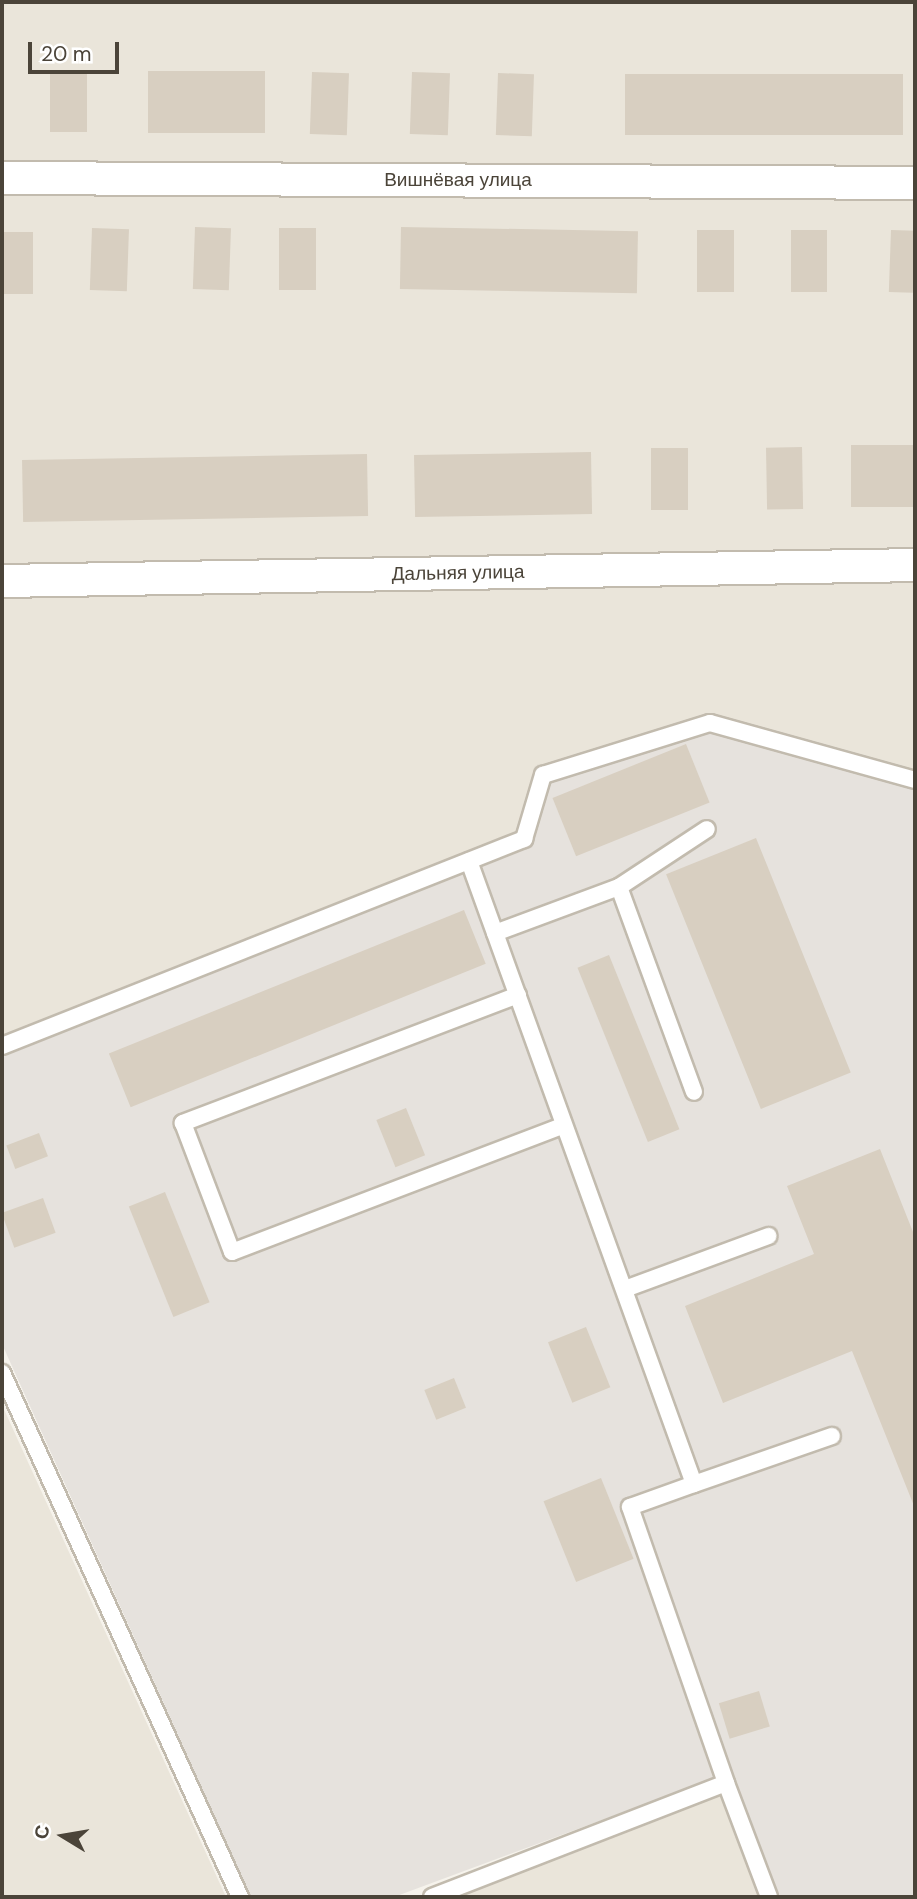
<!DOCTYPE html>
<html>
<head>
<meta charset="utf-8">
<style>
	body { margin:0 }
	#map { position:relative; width:917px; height:1899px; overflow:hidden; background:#f6f3ec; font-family:"DM Sans",sans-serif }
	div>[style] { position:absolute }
	.residential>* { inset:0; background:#eae5da }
	.industrial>* { inset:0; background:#e6e2dd }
	.building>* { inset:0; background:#d8cfc1; transform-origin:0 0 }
	.roads { filter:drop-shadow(2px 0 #c2bbae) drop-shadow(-2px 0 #c2bbae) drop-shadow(0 2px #c2bbae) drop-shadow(0 -2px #c2bbae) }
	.lane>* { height:16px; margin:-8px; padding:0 8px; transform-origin:8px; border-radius:8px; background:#fff }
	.street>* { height:32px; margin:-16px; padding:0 16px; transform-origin:16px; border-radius:16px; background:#fff }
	span { translate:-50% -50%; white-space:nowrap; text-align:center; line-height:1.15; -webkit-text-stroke:5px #fff; paint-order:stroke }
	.street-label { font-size:19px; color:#4b4439 }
	.frame { position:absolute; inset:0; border:4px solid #4b4439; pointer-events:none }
	.north { position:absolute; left:28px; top:1801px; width:70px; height:70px; -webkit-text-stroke:5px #fff; paint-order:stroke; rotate:281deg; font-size:19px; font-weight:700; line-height:28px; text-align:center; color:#4b4439 }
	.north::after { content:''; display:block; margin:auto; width:24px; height:32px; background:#4b4439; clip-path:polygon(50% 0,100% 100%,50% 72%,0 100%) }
	.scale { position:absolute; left:28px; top:42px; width:91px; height:32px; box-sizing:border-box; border:4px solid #4b4439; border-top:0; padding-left:9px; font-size:21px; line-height:24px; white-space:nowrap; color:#4b4439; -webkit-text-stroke:5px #fff; paint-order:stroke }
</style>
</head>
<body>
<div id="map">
	<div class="residential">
		<i style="clip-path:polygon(2px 2px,915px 2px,915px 774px,519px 834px,2px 1038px)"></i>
		<i style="clip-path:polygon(2px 1405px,226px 1897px,2px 1897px)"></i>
		<i style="clip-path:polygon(723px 1793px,761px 1897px,457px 1897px)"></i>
	</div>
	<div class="industrial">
		<i style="clip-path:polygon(710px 728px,915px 784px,915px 1897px,775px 1897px,729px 1773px,394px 1897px,251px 1897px,2px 1344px,2px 1057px,530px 843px,548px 780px)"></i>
	</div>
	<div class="building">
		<i style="left:50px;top:71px;width:37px;height:61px"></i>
		<i style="left:148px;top:71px;width:117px;height:62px"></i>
		<i style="left:312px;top:72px;width:37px;height:62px;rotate:2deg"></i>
		<i style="left:412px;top:72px;width:38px;height:62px;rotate:2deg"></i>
		<i style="left:498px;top:73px;width:36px;height:62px;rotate:2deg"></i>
		<i style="left:625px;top:74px;width:278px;height:61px"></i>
		<i style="left:195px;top:227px;width:36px;height:62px;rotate:2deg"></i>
		<i style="left:401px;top:227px;width:237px;height:62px;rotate:1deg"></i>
		<i style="left:92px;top:228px;width:37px;height:62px;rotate:2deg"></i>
		<i style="left:279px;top:228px;width:37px;height:62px"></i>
		<i style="left:697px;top:230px;width:37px;height:62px"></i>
		<i style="left:791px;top:230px;width:36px;height:62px"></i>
		<i style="left:891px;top:230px;width:24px;height:62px;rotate:2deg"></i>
		<i style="left:2px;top:232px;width:31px;height:62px"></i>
		<i style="left:915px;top:445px;width:62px;height:64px;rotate:90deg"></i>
		<i style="left:802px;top:447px;width:62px;height:36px;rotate:89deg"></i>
		<i style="left:651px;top:448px;width:37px;height:62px"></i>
		<i style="left:591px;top:452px;width:62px;height:177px;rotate:89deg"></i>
		<i style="left:367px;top:454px;width:62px;height:345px;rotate:89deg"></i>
		<i style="left:686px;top:744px;width:63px;height:144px;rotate:68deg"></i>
		<i style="left:756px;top:838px;width:253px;height:97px;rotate:68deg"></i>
		<i style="left:464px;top:910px;width:58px;height:383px;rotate:68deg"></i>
		<i style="left:609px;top:955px;width:188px;height:34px;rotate:68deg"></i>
		<i style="left:406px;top:1108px;width:51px;height:32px;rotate:68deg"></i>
		<i style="left:39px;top:1133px;width:25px;height:35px;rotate:69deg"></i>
		<i style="clip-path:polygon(880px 1149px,915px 1237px,914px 1506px,852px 1351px,723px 1403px,685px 1306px,814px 1254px,787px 1186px)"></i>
		<i style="left:165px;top:1192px;width:119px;height:39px;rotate:68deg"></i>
		<i style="left:43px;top:1198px;width:37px;height:44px;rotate:70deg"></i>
		<i style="left:586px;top:1327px;width:65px;height:41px;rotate:68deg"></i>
		<i style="left:454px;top:1378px;width:32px;height:32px;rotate:68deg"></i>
		<i style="left:601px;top:1478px;width:87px;height:62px;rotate:68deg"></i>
		<i style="left:759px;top:1691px;width:37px;height:42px;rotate:73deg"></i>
	</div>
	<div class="roads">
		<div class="lane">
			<i style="left:469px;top:861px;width:662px;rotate:70.14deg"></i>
			<i style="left:694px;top:1484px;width:68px;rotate:160.2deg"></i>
			<i style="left:630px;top:1507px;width:292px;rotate:70.8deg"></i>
			<i style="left:619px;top:887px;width:105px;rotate:-33.4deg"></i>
			<i style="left:495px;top:933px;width:132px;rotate:-20.4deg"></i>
			<i style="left:619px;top:887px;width:218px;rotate:69.9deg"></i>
			<i style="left:518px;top:995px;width:359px;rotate:159.1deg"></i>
			<i style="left:183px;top:1123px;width:138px;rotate:69.2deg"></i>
			<i style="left:232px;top:1252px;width:355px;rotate:-20.9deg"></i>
			<i style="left:2px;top:1046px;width:562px;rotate:-21.63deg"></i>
			<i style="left:524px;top:839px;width:67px;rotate:-73.5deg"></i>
			<i style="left:543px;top:775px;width:175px;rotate:-17.3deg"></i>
			<i style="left:710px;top:723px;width:213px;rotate:15.5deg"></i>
			<i style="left:625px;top:1289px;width:153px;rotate:-20.3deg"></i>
			<i style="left:2px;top:1373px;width:576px;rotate:65.57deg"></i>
			<i style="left:694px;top:1484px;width:146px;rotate:-19.2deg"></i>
			<i style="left:432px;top:1897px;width:315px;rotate:-21.2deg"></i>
			<i style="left:726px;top:1783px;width:122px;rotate:69.3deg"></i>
		</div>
		<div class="street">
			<i style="left:2px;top:178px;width:913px;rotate:0.31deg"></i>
			<i style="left:2px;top:581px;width:913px;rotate:-1deg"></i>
		</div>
	</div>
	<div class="street-label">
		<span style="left:458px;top:180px">Вишнёвая улица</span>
		<span style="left:458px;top:573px;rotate:-1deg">Дальняя улица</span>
	</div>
	<div class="frame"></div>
	<div class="north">С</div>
	<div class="scale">20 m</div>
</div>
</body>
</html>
